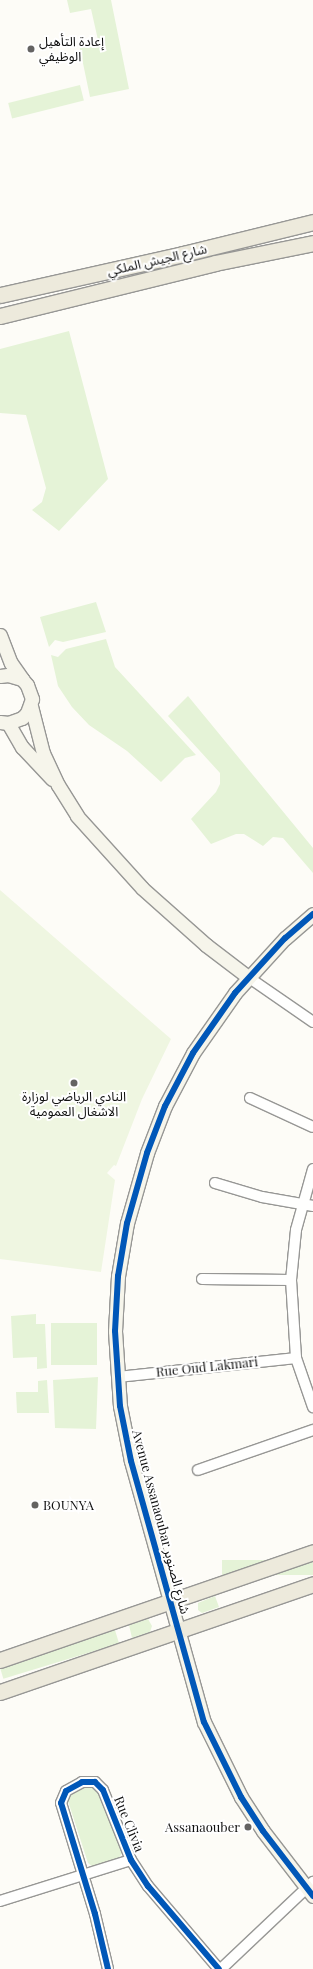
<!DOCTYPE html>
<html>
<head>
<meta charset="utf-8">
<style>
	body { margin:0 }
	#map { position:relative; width:313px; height:1969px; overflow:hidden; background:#fdfcf7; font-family:"Playfair Display","Noto Sans Arabic",serif }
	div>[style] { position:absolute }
	.green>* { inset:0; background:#e5f3d7; transform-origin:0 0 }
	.pitch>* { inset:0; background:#eff6e1 }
	.roads { filter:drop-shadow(1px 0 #979795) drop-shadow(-1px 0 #979795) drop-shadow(0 1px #979795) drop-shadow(0 -1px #979795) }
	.street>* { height:10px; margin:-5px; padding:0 5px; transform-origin:5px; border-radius:5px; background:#fffffe }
	.secondary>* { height:13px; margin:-6.5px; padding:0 6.5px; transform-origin:6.5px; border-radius:6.5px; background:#f6f5eb }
	.primary>* { height:15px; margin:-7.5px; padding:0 7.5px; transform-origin:7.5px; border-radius:7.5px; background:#edeadc }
	.cycleway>* { height:6px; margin:-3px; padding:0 3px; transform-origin:3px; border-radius:3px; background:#0057b8 }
	.dots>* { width:11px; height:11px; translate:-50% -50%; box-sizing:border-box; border:2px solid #fff; border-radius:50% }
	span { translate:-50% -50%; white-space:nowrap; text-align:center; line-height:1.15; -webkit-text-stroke:4px #fff; paint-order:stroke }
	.poi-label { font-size:13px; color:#111 }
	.left { translate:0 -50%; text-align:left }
	.right { translate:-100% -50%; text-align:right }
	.street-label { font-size:13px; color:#111 }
</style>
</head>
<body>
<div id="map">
	<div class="green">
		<i style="clip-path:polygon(67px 0,111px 0,129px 89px,90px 97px,79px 44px,98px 40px,91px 9px,70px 13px)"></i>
		<i style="left:80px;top:85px;width:16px;height:74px;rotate:76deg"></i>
		<i style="clip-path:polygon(69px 331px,108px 479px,59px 531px,32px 510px,42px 502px,46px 488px,26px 415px,0 413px,0 349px)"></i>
		<i style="clip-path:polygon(96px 602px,106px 632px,63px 642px,55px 640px,49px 647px,40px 617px)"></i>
		<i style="clip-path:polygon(106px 639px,115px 667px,196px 755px,185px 758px,161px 782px,127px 751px,89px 725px,72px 707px,58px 686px,51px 655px,58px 657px,66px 649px)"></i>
		<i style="clip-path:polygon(188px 696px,313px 848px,313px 873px,283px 838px,273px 837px,263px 846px,244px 834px,236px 834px,211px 844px,191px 819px,216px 792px,220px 784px,220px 773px,168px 716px)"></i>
		<i style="clip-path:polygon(36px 1314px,36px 1324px,45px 1324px,47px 1368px,37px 1369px,37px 1357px,13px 1358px,11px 1316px)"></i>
		<i style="left:97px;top:1323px;width:42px;height:46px;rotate:90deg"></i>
		<i style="clip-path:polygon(98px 1377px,96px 1429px,55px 1428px,53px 1380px)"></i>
		<i style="clip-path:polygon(47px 1380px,49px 1413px,17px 1413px,16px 1392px,38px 1392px,38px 1381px)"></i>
		<i style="left:313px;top:1560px;width:15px;height:91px;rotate:90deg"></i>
		<i style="clip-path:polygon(215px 1596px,219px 1607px,202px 1613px,198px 1610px,198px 1603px)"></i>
		<i style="clip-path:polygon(148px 1619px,152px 1626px,150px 1632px,132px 1638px,129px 1625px)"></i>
		<i style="left:115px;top:1630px;width:14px;height:121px;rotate:73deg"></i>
		<i style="clip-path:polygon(89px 1785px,97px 1791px,122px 1853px,117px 1861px,94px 1868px,88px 1863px,68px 1801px,72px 1792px)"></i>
	</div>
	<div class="pitch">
		<i style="clip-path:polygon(0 890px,171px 1039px,142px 1099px,116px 1166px,114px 1165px,107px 1173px,115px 1180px,101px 1272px,0 1259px)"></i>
	</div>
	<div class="roads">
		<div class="street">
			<i style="left:248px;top:977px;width:79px;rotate:34.7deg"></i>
			<i style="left:250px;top:1098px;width:69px;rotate:24.7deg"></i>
			<i style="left:313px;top:1169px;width:63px;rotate:105.6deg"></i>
			<i style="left:296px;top:1230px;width:50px;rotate:95.7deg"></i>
			<i style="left:291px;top:1280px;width:78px;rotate:86.3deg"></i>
			<i style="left:296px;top:1358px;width:52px;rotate:70.9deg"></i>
			<i style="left:215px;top:1183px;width:49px;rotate:16.6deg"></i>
			<i style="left:262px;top:1197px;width:52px;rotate:10deg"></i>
			<i style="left:202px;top:1279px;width:89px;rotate:0.6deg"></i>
			<i style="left:118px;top:1377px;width:179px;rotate:-6.1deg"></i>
			<i style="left:198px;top:1470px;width:122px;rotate:-19.2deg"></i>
			<i style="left:0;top:1901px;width:137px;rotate:-17.4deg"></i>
			<i style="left:108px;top:1969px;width:57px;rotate:-103.3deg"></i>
			<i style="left:95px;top:1914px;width:116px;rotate:-107deg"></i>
			<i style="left:61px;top:1803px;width:13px;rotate:-67deg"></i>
			<i style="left:66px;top:1791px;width:18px;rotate:-29deg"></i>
			<i style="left:82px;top:1782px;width:13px"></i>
			<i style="left:95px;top:1782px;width:11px;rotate:45deg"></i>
			<i style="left:103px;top:1790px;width:75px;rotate:68.2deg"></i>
			<i style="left:131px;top:1860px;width:31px;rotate:57deg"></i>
			<i style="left:148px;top:1886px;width:109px;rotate:49.5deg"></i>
			<i style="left:221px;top:1969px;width:127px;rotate:-43.4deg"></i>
		</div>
		<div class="secondary">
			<i style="left:0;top:635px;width:30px;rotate:69deg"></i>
			<i style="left:11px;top:663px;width:19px;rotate:55deg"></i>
			<i style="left:0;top:676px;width:8px;rotate:-7deg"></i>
			<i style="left:8px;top:675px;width:15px;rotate:16deg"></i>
			<i style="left:22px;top:679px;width:8px;rotate:50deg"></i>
			<i style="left:27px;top:685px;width:15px;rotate:70deg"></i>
			<i style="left:32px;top:699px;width:15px;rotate:110deg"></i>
			<i style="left:27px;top:713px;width:7px;rotate:135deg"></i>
			<i style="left:22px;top:718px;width:15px;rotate:160deg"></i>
			<i style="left:8px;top:723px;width:8px;rotate:-173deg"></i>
			<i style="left:31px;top:706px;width:49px;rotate:75.7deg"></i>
			<i style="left:43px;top:753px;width:35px;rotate:65deg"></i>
			<i style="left:58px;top:785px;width:36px;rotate:58deg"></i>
			<i style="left:77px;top:816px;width:97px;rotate:47.9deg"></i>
			<i style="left:142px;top:888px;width:86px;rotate:41.7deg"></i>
			<i style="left:206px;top:945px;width:53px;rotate:37.3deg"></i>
			<i style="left:8px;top:723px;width:28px;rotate:60deg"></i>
			<i style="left:22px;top:747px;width:44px;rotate:46.8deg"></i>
			<i style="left:313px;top:914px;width:37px;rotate:139deg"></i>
			<i style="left:285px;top:938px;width:74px;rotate:132.3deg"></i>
			<i style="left:235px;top:993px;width:73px;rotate:125deg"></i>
			<i style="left:193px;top:1053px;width:60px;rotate:117.8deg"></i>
			<i style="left:165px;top:1106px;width:50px;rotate:111deg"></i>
			<i style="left:147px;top:1153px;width:73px;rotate:105.9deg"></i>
			<i style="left:127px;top:1223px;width:54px;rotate:99.6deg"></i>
			<i style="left:118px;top:1276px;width:55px;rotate:93.1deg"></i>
			<i style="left:115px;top:1331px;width:75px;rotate:86.2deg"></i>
			<i style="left:120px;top:1406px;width:56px;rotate:78.7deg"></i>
			<i style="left:131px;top:1461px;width:271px;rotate:74.4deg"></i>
			<i style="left:204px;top:1722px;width:84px;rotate:63.7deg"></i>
			<i style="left:241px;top:1797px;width:40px;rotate:57.1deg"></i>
			<i style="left:263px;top:1831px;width:82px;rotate:52.4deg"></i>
		</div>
		<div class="primary">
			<i style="left:0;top:295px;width:188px;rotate:-12.6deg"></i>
			<i style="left:183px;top:254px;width:134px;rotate:-13.8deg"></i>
			<i style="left:0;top:316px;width:221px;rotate:-13.8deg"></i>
			<i style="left:215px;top:263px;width:100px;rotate:-11.5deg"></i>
			<i style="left:0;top:1660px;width:331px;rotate:-19deg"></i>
			<i style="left:0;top:1692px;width:331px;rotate:-19deg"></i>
		</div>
	</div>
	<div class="cycleway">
		<i style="left:313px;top:914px;width:37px;rotate:139deg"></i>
		<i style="left:285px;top:938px;width:74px;rotate:132.3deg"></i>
		<i style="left:235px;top:993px;width:73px;rotate:125deg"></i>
		<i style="left:193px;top:1053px;width:60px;rotate:117.8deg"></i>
		<i style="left:165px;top:1106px;width:50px;rotate:111deg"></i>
		<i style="left:147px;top:1153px;width:73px;rotate:105.9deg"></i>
		<i style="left:127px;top:1223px;width:54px;rotate:99.6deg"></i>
		<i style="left:118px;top:1276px;width:55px;rotate:93.1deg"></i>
		<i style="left:115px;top:1331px;width:75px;rotate:86.2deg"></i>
		<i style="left:120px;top:1406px;width:56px;rotate:78.7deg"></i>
		<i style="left:131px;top:1461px;width:271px;rotate:74.4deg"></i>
		<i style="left:204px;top:1722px;width:84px;rotate:63.7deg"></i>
		<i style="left:241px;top:1797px;width:40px;rotate:57.1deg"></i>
		<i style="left:263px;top:1831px;width:82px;rotate:52.4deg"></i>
		<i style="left:108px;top:1969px;width:57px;rotate:-103.3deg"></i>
		<i style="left:95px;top:1914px;width:116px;rotate:-107deg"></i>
		<i style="left:61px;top:1803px;width:13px;rotate:-67deg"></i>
		<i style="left:66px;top:1791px;width:18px;rotate:-29deg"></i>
		<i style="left:82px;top:1782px;width:13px"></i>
		<i style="left:95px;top:1782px;width:11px;rotate:45deg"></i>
		<i style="left:103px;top:1790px;width:75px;rotate:68.2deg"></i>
		<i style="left:131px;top:1860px;width:31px;rotate:57deg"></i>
		<i style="left:148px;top:1886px;width:109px;rotate:49.5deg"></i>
	</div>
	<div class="dots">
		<i style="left:31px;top:49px;background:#646362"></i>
		<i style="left:74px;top:1083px;background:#646362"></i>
		<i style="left:35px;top:1505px;background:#646362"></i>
		<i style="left:248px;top:1827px;background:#646362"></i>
	</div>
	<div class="poi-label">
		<span class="left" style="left:39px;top:49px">إعادة التأهيل<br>الوظيفي</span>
		<span style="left:74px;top:1104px">النادي الرياضي لوزارة<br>الاشغال العمومية</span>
		<span class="left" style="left:43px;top:1505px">BOUNYA</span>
		<span class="right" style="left:240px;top:1827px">Assanaouber</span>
	</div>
	<div class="street-label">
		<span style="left:157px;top:260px;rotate:-13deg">شارع الجيش الملكي</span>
		<span style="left:207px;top:1367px;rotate:-6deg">Rue Oud Lakmari</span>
		<span style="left:161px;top:1522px;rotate:75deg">Avenue Assanaoubar شارع الصنوبر</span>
		<span style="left:129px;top:1824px;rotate:68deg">Rue Clivia</span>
	</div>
</div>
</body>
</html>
